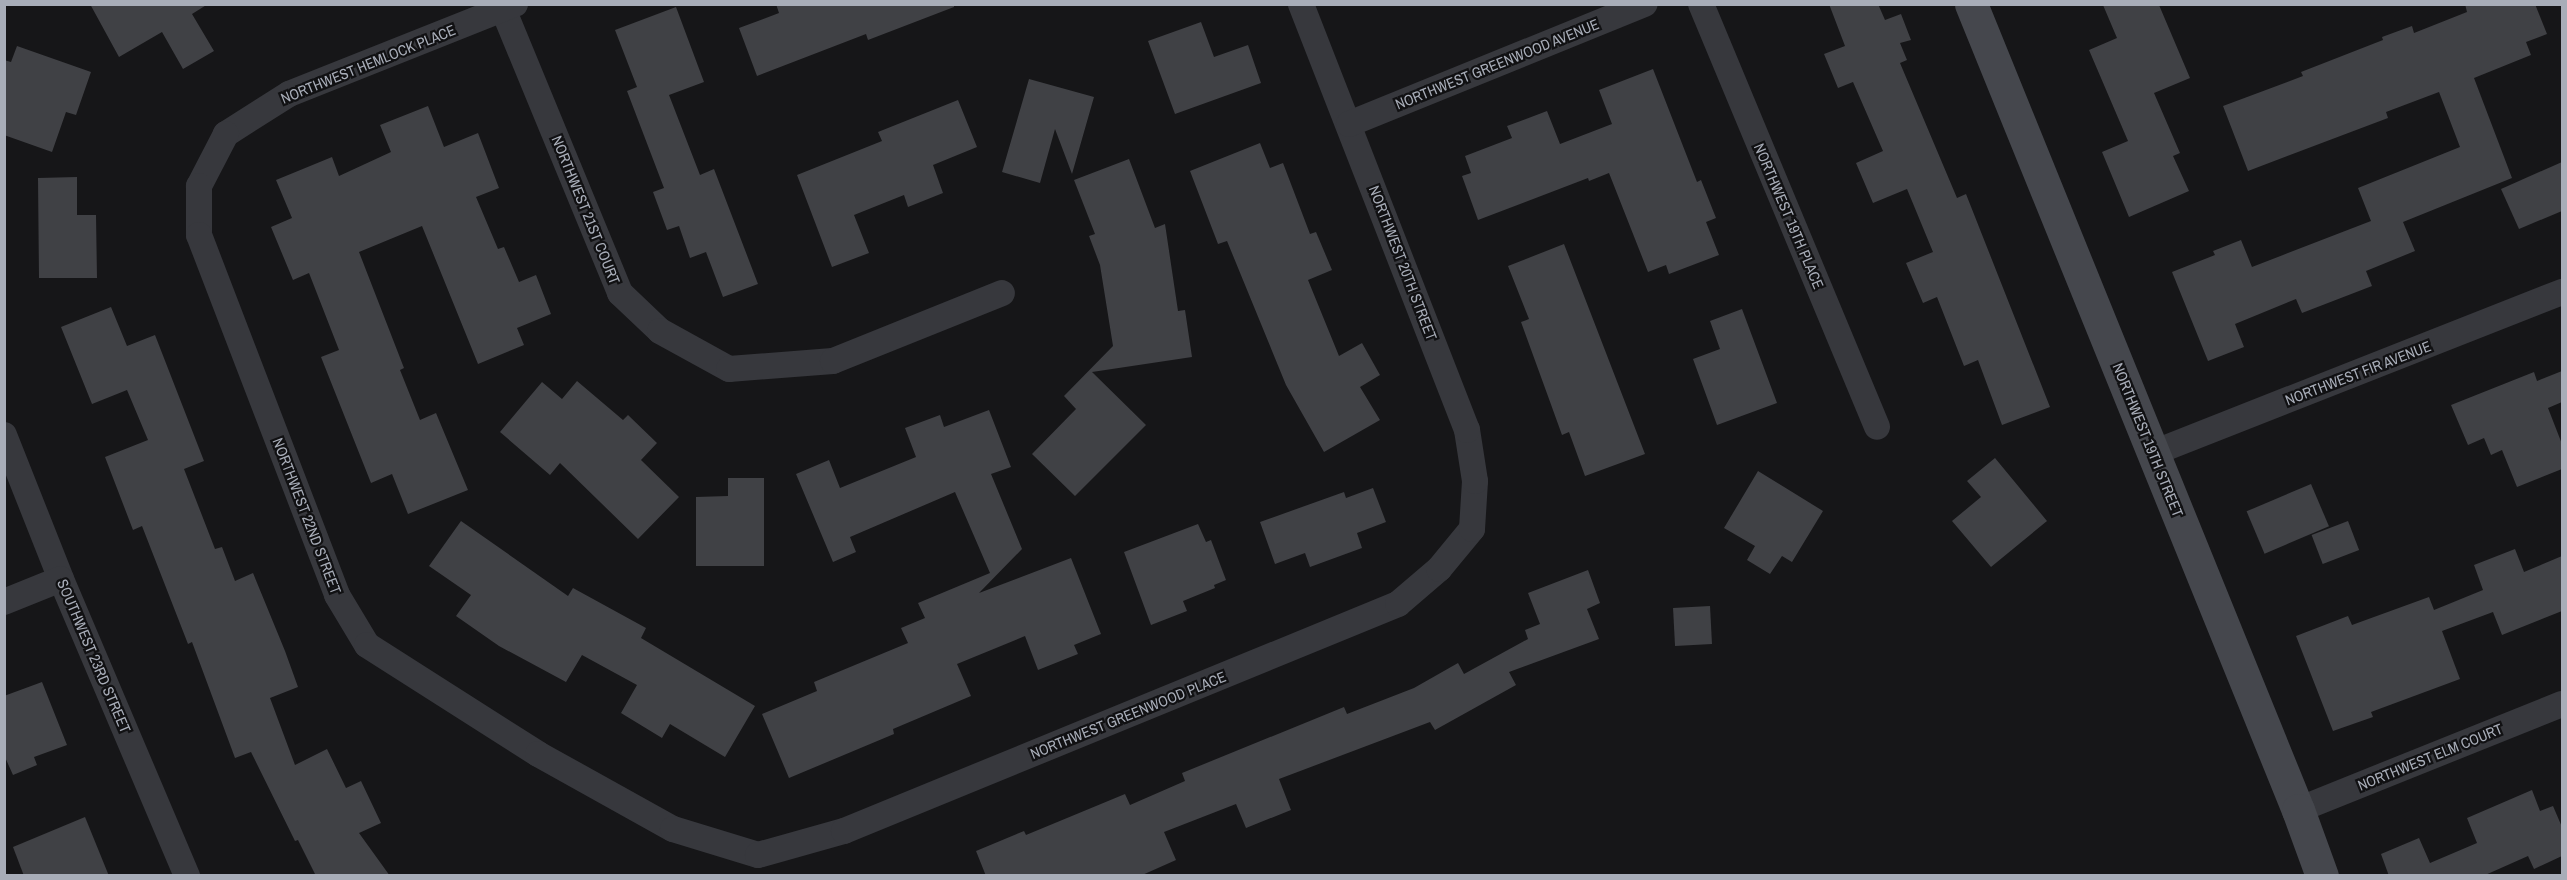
<!DOCTYPE html>
<html>
<head>
<meta charset="utf-8">
<style>
	body { margin:0 }
	#map { position:relative; width:2567px; height:880px; overflow:hidden; background:#161618; font-family:"Archivo Narrow",sans-serif }
	div>[style] { position:absolute }
	.building>* { inset:0; background:#404145; transform-origin:0 0 }
	.street>* { height:26px; margin:-13px; padding:0 13px; transform-origin:13px; border-radius:13px; background:#37383d }
	.secondary>* { height:33px; margin:-16.5px; padding:0 16.5px; transform-origin:16.5px; border-radius:16.5px; background:#45474d }
	span { translate:-50% -50%; white-space:nowrap; text-align:center; line-height:1.15; -webkit-text-stroke:4.5px #111113; paint-order:stroke }
	.street-label { font-size:15px; color:#a8adb8 }
	.frame { position:absolute; inset:0; border:6px solid #a8adb8; pointer-events:none }
</style>
</head>
<body>
<div id="map">
	<div class="building">
		<i style="clip-path:polygon(90px 4px,208px 4px,192px 14px,214px 51px,183px 69px,162px 32px,119px 57px)"></i>
		<i style="clip-path:polygon(776px 4px,954px 4px,954px 7px,868px 40px,866px 34px,757px 76px,739px 28px,779px 13px)"></i>
		<i style="clip-path:polygon(1829px 4px,1878px 4px,1885px 20px,1901px 14px,1911px 40px,1900px 43px,1907px 60px,1900px 63px,1957px 198px,1966px 194px,2050px 407px,2002px 425px,1978px 360px,1964px 366px,1937px 297px,1923px 303px,1906px 263px,1933px 252px,1907px 189px,1873px 203px,1856px 163px,1883px 151px,1853px 82px,1838px 88px,1824px 54px,1845px 46px)"></i>
		<i style="clip-path:polygon(2465px 4px,2535px 4px,2547px 34px,2526px 42px,2531px 55px,2474px 78px,2512px 178px,2403px 222px,2415px 251px,2366px 271px,2372px 286px,2302px 313px,2296px 299px,2235px 324px,2244px 347px,2208px 361px,2172px 272px,2215px 255px,2213px 251px,2241px 240px,2252px 267px,2371px 221px,2358px 188px,2460px 147px,2439px 92px,2386px 112px,2388px 118px,2248px 171px,2223px 106px,2303px 76px,2301px 72px,2383px 40px,2382px 37px,2412px 26px,2414px 33px,2467px 12px)"></i>
		<i style="clip-path:polygon(2103px 5px,2159px 5px,2190px 78px,2154px 93px,2180px 153px,2173px 156px,2189px 191px,2129px 217px,2102px 152px,2128px 141px,2089px 50px,2117px 38px)"></i>
		<i style="clip-path:polygon(676px 7px,704px 82px,669px 95px,700px 175px,714px 169px,758px 284px,723px 297px,706px 252px,690px 258px,679px 226px,667px 230px,653px 192px,664px 188px,627px 91px,637px 87px,615px 30px)"></i>
		<i style="clip-path:polygon(1201px 22px,1214px 57px,1248px 45px,1261px 83px,1175px 114px,1148px 41px)"></i>
		<i style="clip-path:polygon(17px 46px,91px 72px,76px 115px,66px 112px,52px 152px,4px 135px,4px 60px,11px 62px)"></i>
		<i style="clip-path:polygon(1653px 69px,1697px 182px,1701px 180px,1716px 218px,1706px 222px,1719px 255px,1669px 274px,1666px 265px,1648px 272px,1609px 173px,1589px 181px,1588px 178px,1478px 220px,1462px 176px,1471px 173px,1465px 156px,1512px 138px,1507px 126px,1547px 111px,1560px 144px,1612px 124px,1599px 90px)"></i>
		<i style="clip-path:polygon(1029px 79px,1094px 97px,1072px 174px,1055px 129px,1040px 183px,1002px 172px)"></i>
		<i style="clip-path:polygon(958px 100px,977px 147px,933px 165px,943px 193px,908px 207px,904px 195px,854px 215px,869px 253px,832px 267px,797px 175px,882px 141px,878px 132px)"></i>
		<i style="clip-path:polygon(428px 106px,444px 147px,478px 133px,499px 188px,476px 197px,498px 249px,504px 247px,519px 282px,536px 275px,551px 314px,517px 328px,524px 345px,478px 364px,422px 226px,359px 252px,404px 368px,400px 370px,420px 420px,436px 413px,468px 490px,408px 514px,392px 474px,371px 483px,321px 357px,339px 350px,309px 273px,293px 280px,271px 227px,292px 218px,276px 180px,332px 157px,339px 176px,391px 152px,380px 125px)"></i>
		<i style="clip-path:polygon(1260px 143px,1270px 168px,1283px 163px,1310px 234px,1316px 232px,1332px 270px,1308px 280px,1339px 356px,1362px 343px,1380px 375px,1360px 387px,1380px 420px,1324px 452px,1286px 385px,1227px 241px,1218px 244px,1190px 171px)"></i>
		<i style="clip-path:polygon(1129px 159px,1155px 228px,1165px 224px,1178px 311px,1185px 310px,1192px 357px,1092px 372px,1146px 425px,1075px 496px,1032px 454px,1076px 409px,1064px 396px,1113px 346px,1100px 265px,1089px 236px,1095px 234px,1074px 180px)"></i>
		<i style="clip-path:polygon(2562px 162px,2562px 211px,2519px 229px,2501px 189px)"></i>
		<i style="clip-path:polygon(77px 177px,77px 215px,96px 215px,97px 278px,39px 278px,38px 178px)"></i>
		<i style="clip-path:polygon(1564px 244px,1645px 454px,1585px 476px,1569px 432px,1562px 435px,1549px 399px,1521px 322px,1529px 319px,1508px 266px)"></i>
		<i style="clip-path:polygon(111px 307px,127px 346px,155px 335px,204px 461px,184px 469px,215px 549px,222px 547px,235px 581px,253px 573px,285px 651px,298px 687px,270px 698px,295px 765px,327px 749px,346px 788px,361px 781px,381px 823px,359px 833px,390px 876px,316px 876px,298px 840px,295px 841px,251px 752px,235px 758px,192px 642px,188px 644px,142px 526px,133px 530px,105px 457px,148px 440px,127px 390px,92px 404px,61px 327px)"></i>
		<i style="clip-path:polygon(1742px 309px,1777px 403px,1717px 425px,1693px 359px,1720px 349px,1710px 321px)"></i>
		<i style="clip-path:polygon(2562px 371px,2562px 402px,2548px 408px,2562px 444px,2562px 469px,2517px 487px,2502px 450px,2491px 455px,2484px 438px,2468px 445px,2451px 405px,2534px 372px,2537px 381px)"></i>
		<i style="clip-path:polygon(577px 381px,623px 420px,628px 415px,657px 443px,641px 460px,679px 497px,638px 539px,560px 463px,550px 475px,500px 432px,542px 382px,562px 399px)"></i>
		<i style="clip-path:polygon(989px 410px,1011px 467px,991px 474px,1022px 549px,979px 593px,1071px 558px,1101px 634px,1074px 645px,1078px 654px,1038px 670px,1025px 636px,957px 664px,971px 696px,893px 729px,894px 734px,789px 778px,762px 714px,817px 691px,814px 682px,908px 643px,901px 628px,925px 618px,918px 603px,990px 573px,955px 492px,850px 537px,856px 552px,833px 562px,796px 474px,829px 460px,840px 488px,916px 457px,905px 428px,940px 415px,944px 427px)"></i>
		<i style="clip-path:polygon(1995px 458px,2047px 521px,1991px 567px,1952px 521px,1981px 497px,1967px 481px)"></i>
		<i style="clip-path:polygon(1758px 471px,1823px 511px,1792px 562px,1782px 556px,1770px 574px,1747px 560px,1755px 546px,1724px 528px)"></i>
		<i style="clip-path:polygon(728px 478px,764px 478px,764px 566px,696px 566px,696px 497px,728px 496px)"></i>
		<i style="left:2311px;top:484px;width:46px;height:70px;rotate:67deg"></i>
		<i style="clip-path:polygon(1373px 488px,1386px 522px,1357px 533px,1362px 548px,1310px 567px,1305px 553px,1275px 564px,1260px 522px,1344px 492px,1346px 498px)"></i>
		<i style="clip-path:polygon(461px 521px,568px 596px,573px 588px,646px 628px,641px 638px,755px 706px,725px 757px,670px 724px,662px 738px,621px 713px,637px 685px,582px 655px,566px 682px,499px 646px,456px 616px,471px 595px,429px 566px)"></i>
		<i style="left:2348px;top:521px;width:31px;height:39px;rotate:69deg"></i>
		<i style="clip-path:polygon(1198px 524px,1206px 542px,1211px 540px,1226px 580px,1214px 585px,1215px 588px,1183px 601px,1187px 611px,1151px 625px,1124px 552px)"></i>
		<i style="clip-path:polygon(2515px 549px,2524px 572px,2562px 556px,2562px 611px,2502px 635px,2493px 612px,2442px 631px,2460px 679px,2371px 712px,2373px 717px,2333px 731px,2296px 636px,2348px 616px,2352px 625px,2429px 597px,2434px 610px,2483px 590px,2474px 565px)"></i>
		<i style="clip-path:polygon(1588px 570px,1600px 603px,1587px 609px,1599px 639px,1509px 672px,1516px 685px,1435px 730px,1430px 722px,1279px 779px,1291px 810px,1246px 828px,1236px 804px,1164px 832px,1176px 860px,1140px 876px,986px 876px,976px 851px,1024px 831px,1026px 835px,1125px 794px,1130px 805px,1185px 781px,1182px 773px,1344px 707px,1347px 714px,1414px 688px,1458px 663px,1464px 674px,1528px 639px,1525px 630px,1540px 624px,1528px 593px)"></i>
		<i style="left:1710px;top:606px;width:38px;height:37px;rotate:87deg"></i>
		<i style="clip-path:polygon(42px 682px,67px 745px,34px 757px,37px 765px,13px 775px,4px 755px,4px 696px)"></i>
		<i style="clip-path:polygon(2532px 790px,2540px 811px,2553px 806px,2562px 827px,2562px 856px,2534px 869px,2528px 856px,2483px 876px,2389px 876px,2381px 854px,2419px 838px,2430px 863px,2477px 843px,2467px 818px)"></i>
		<i style="clip-path:polygon(85px 817px,109px 876px,24px 876px,13px 847px)"></i>
	</div>
	<div class="street">
		<i style="left:501px;top:4px;width:313px;rotate:67.6deg"></i>
		<i style="left:620px;top:293px;width:55px;rotate:43.5deg"></i>
		<i style="left:660px;top:331px;width:79px;rotate:28.8deg"></i>
		<i style="left:729px;top:369px;width:104px;rotate:-4.4deg"></i>
		<i style="left:833px;top:361px;width:182px;rotate:-21.9deg"></i>
		<i style="left:515px;top:4px;width:243px;rotate:158.3deg"></i>
		<i style="left:289px;top:94px;width:75px;rotate:147.6deg"></i>
		<i style="left:226px;top:134px;width:59px;rotate:117.4deg"></i>
		<i style="left:199px;top:186px;width:49px;rotate:90deg"></i>
		<i style="left:199px;top:235px;width:386px;rotate:69deg"></i>
		<i style="left:337px;top:595px;width:58px;rotate:59deg"></i>
		<i style="left:367px;top:645px;width:203px;rotate:32.5deg"></i>
		<i style="left:538px;top:754px;width:154px;rotate:29.1deg"></i>
		<i style="left:673px;top:829px;width:89px;rotate:17deg"></i>
		<i style="left:758px;top:855px;width:89px;rotate:-15.6deg"></i>
		<i style="left:844px;top:831px;width:599px;rotate:-22.28deg"></i>
		<i style="left:1398px;top:604px;width:54px;rotate:-40.5deg"></i>
		<i style="left:1439px;top:569px;width:52px;rotate:-50.5deg"></i>
		<i style="left:1472px;top:529px;width:48px;rotate:-86.4deg"></i>
		<i style="left:1475px;top:481px;width:52px;rotate:-98.9deg"></i>
		<i style="left:1467px;top:430px;width:457px;rotate:-111.3deg"></i>
		<i style="left:1701px;top:4px;width:458px;rotate:67.4deg"></i>
		<i style="left:1349px;top:124px;width:319px;rotate:-22.1deg"></i>
		<i style="left:4px;top:435px;width:155px;rotate:68.4deg"></i>
		<i style="left:61px;top:579px;width:323px;rotate:67deg"></i>
		<i style="left:2153px;top:453px;width:440px;rotate:-21.5deg"></i>
		<i style="left:4px;top:602px;width:61px;rotate:-22deg"></i>
		<i style="left:2298px;top:810px;width:284px;rotate:-21.9deg"></i>
	</div>
	<div class="secondary">
		<i style="left:1971px;top:4px;width:870px;rotate:67.92deg"></i>
		<i style="left:2298px;top:810px;width:70px;rotate:70deg"></i>
	</div>
	<div class="street-label">
		<span style="left:368px;top:64px;rotate:-22deg">NORTHWEST HEMLOCK PLACE</span>
		<span style="left:1497px;top:64px;rotate:-22deg">NORTHWEST GREENWOOD AVENUE</span>
		<span style="left:586px;top:210px;rotate:68deg">NORTHWEST 21ST COURT</span>
		<span style="left:1789px;top:216px;rotate:67deg">NORTHWEST 19TH PLACE</span>
		<span style="left:1403px;top:263px;rotate:69deg">NORTHWEST 20TH STREET</span>
		<span style="left:2358px;top:373px;rotate:-21deg">NORTHWEST FIR AVENUE</span>
		<span style="left:2148px;top:440px;rotate:68deg">NORTHWEST 19TH STREET</span>
		<span style="left:307px;top:516px;rotate:69deg">NORTHWEST 22ND STREET</span>
		<span style="left:94px;top:656px;rotate:67deg">SOUTHWEST 23RD STREET</span>
		<span style="left:1128px;top:715px;rotate:-22deg">NORTHWEST GREENWOOD PLACE</span>
		<span style="left:2430px;top:757px;rotate:-22deg">NORTHWEST ELM COURT</span>
	</div>
	<div class="frame"></div>
</div>
</body>
</html>
